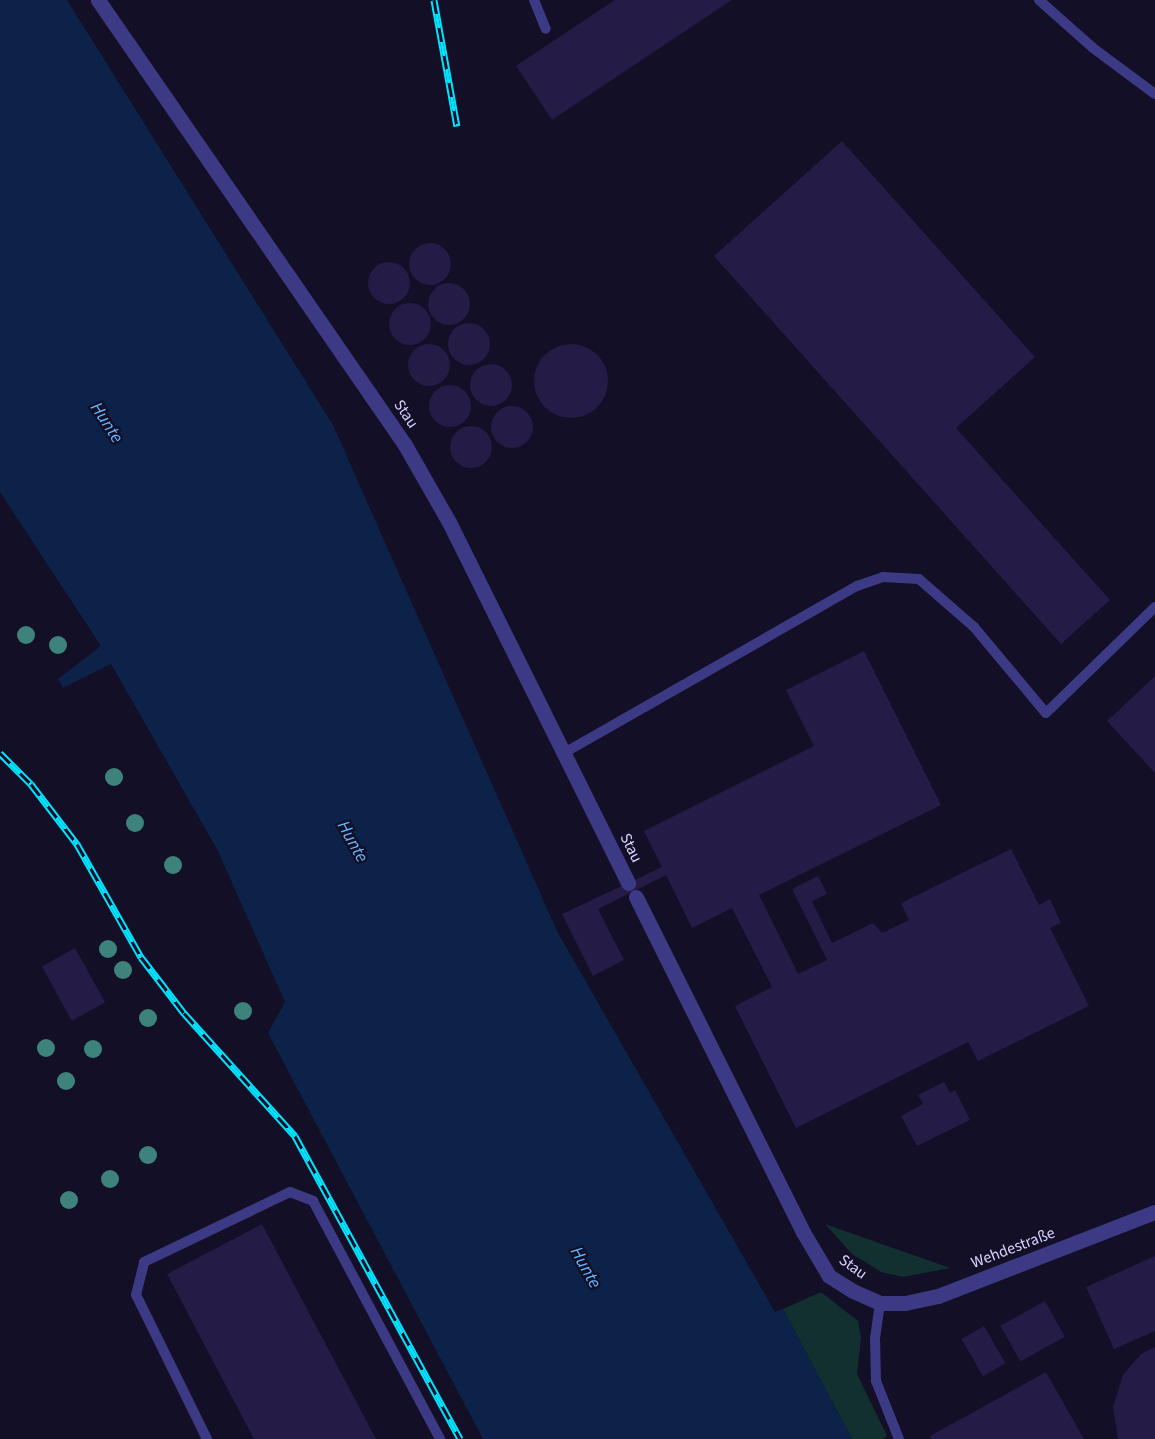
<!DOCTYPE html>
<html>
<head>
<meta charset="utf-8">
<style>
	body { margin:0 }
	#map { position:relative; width:1155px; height:1439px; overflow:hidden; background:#130f26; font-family:"Source Sans 3",sans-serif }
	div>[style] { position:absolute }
	.green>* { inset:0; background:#12302f }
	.water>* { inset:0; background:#0c2248 }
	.building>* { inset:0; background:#241b47; transform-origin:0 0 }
	.round { border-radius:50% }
	.lane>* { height:10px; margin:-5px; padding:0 5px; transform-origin:5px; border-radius:5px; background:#3d3a85 }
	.street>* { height:15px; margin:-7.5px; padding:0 7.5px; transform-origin:7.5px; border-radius:7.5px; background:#3d3a85 }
	.rail>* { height:7px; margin-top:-3.5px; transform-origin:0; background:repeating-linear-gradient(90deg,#130f26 0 14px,#00e5ff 0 28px); box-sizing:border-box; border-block:2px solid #00e5ff }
	.trees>* { width:18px; height:18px; margin:-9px; border-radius:50%; background:#3d827b }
	span { translate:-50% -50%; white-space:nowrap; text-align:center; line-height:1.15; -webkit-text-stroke:4.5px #130f26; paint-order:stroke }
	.street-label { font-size:16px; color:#d9d4ff }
	.water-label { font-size:18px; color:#62b6ff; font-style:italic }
</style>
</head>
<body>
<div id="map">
	<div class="green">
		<i style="clip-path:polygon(825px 1224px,950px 1268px,903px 1277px,881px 1272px,852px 1254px)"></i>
		<i style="clip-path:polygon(821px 1292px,858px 1321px,861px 1338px,857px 1374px,887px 1436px,882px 1439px,852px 1439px,783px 1309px)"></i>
	</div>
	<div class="water">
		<i style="clip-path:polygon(0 0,67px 0,333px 425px,557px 931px,775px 1312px,783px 1309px,852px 1439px,483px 1439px,268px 1033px,285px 1002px,218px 851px,111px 664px,63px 688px,58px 679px,101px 646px,0 492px)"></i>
	</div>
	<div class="building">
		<i style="clip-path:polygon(615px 0,732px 0,552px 120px,516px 66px)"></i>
		<i style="clip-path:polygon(842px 141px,1035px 357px,956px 428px,1110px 600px,1061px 644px,714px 256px)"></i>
		<i class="round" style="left:409px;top:243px;width:42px;height:42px"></i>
		<i class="round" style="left:368px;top:262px;width:42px;height:42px"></i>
		<i class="round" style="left:428px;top:283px;width:42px;height:42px"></i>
		<i class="round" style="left:389px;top:303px;width:42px;height:42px"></i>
		<i class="round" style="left:448px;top:323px;width:42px;height:42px"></i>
		<i class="round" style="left:408px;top:344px;width:42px;height:42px"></i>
		<i class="round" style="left:534px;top:344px;width:74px;height:74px"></i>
		<i class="round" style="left:470px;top:364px;width:42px;height:42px"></i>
		<i class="round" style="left:429px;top:385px;width:42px;height:42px"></i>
		<i class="round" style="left:491px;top:406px;width:42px;height:42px"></i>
		<i class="round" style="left:450px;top:426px;width:42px;height:42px"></i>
		<i style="clip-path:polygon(864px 651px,941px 805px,759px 895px,798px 974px,827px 960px,792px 889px,818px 876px,827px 894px,812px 901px,832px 943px,873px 923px,882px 933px,909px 920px,901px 903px,1011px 849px,1039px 905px,1050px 899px,1061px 923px,1050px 928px,1089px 1006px,978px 1061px,968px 1042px,796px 1128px,735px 1006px,772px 987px,732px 908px,692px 928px,666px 875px,598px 909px,624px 960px,593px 976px,562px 914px,662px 867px,644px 831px,814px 746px,786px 690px)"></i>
		<i style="clip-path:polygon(1155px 676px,1155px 773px,1107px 721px)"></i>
		<i style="left:75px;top:948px;width:62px;height:38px;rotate:61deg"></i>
		<i style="clip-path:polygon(944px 1082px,950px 1093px,955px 1090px,970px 1120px,917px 1146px,901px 1116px,923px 1104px,918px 1095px)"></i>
		<i style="clip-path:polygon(262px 1224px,376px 1439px,254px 1439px,167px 1274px)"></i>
		<i style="clip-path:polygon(1155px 1256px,1155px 1331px,1114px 1349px,1086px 1287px)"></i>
		<i style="left:1045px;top:1301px;width:41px;height:51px;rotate:61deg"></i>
		<i style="left:984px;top:1326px;width:43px;height:26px;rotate:60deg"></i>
		<i style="clip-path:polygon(1155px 1347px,1155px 1439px,1118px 1439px,1113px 1407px,1123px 1375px,1141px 1354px)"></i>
		<i style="clip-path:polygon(1046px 1372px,1084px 1439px,932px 1439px,930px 1436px)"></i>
	</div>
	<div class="lane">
		<i style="left:534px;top:0;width:31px;rotate:68deg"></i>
		<i style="left:1039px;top:0;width:72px;rotate:41.6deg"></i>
		<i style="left:1093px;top:48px;width:77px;rotate:36.6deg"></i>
		<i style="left:564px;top:753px;width:337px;rotate:-29.7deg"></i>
		<i style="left:857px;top:586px;width:28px;rotate:-19deg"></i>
		<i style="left:883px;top:577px;width:36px;rotate:3deg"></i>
		<i style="left:919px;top:579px;width:73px;rotate:41.1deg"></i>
		<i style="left:974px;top:627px;width:112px;rotate:50.1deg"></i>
		<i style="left:1046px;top:713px;width:152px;rotate:-44.2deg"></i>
		<i style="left:880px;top:1303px;width:34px;rotate:98deg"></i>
		<i style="left:875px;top:1337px;width:44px;rotate:88.7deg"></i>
		<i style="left:876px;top:1381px;width:62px;rotate:68.4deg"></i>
		<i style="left:207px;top:1439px;width:161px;rotate:-116.2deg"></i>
		<i style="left:136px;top:1295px;width:34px;rotate:-76deg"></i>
		<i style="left:144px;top:1262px;width:162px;rotate:-25.6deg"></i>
		<i style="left:290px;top:1192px;width:25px;rotate:21deg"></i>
		<i style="left:313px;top:1201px;width:270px;rotate:61.9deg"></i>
	</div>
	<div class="street">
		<i style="left:98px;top:0;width:541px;rotate:55.4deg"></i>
		<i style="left:405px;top:445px;width:89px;rotate:60.3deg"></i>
		<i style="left:449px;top:522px;width:403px;rotate:63.6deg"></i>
		<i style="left:636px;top:897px;width:374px;rotate:63.5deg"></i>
		<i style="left:803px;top:1232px;width:51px;rotate:59.4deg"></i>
		<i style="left:829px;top:1276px;width:28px;rotate:32deg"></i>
		<i style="left:853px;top:1291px;width:30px;rotate:24deg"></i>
		<i style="left:880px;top:1303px;width:25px"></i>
		<i style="left:905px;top:1303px;width:34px;rotate:-12deg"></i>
		<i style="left:938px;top:1296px;width:233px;rotate:-21.2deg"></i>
	</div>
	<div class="rail">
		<i style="left:434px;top:0;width:128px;rotate:79.7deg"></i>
		<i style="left:0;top:753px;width:44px;rotate:45deg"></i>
		<i style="left:31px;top:784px;width:76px;rotate:52.5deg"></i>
		<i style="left:77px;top:844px;width:130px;rotate:60.5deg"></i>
		<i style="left:141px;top:957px;width:71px;rotate:52.5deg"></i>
		<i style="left:184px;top:1013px;width:166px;rotate:47.9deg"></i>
		<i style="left:295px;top:1136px;width:345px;rotate:61.4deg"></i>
	</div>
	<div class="trees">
		<i style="left:26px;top:635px"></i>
		<i style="left:58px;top:645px"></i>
		<i style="left:114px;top:777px"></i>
		<i style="left:135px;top:823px"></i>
		<i style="left:173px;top:865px"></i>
		<i style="left:108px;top:949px"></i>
		<i style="left:123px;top:970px"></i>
		<i style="left:243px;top:1011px"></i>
		<i style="left:148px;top:1018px"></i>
		<i style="left:46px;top:1048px"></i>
		<i style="left:93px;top:1049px"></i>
		<i style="left:66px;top:1081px"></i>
		<i style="left:148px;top:1155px"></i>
		<i style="left:110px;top:1179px"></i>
		<i style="left:69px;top:1200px"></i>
	</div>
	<div class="street-label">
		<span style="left:406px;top:414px;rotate:56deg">Stau</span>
		<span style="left:631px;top:848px;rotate:64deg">Stau</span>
		<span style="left:1013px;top:1248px;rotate:-21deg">Wehdestraße</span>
		<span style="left:853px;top:1267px;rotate:36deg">Stau</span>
	</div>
	<div class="water-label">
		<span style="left:106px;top:423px;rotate:57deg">Hunte</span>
		<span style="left:352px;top:842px;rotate:61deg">Hunte</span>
		<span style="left:585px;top:1268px;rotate:61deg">Hunte</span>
	</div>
</div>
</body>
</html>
